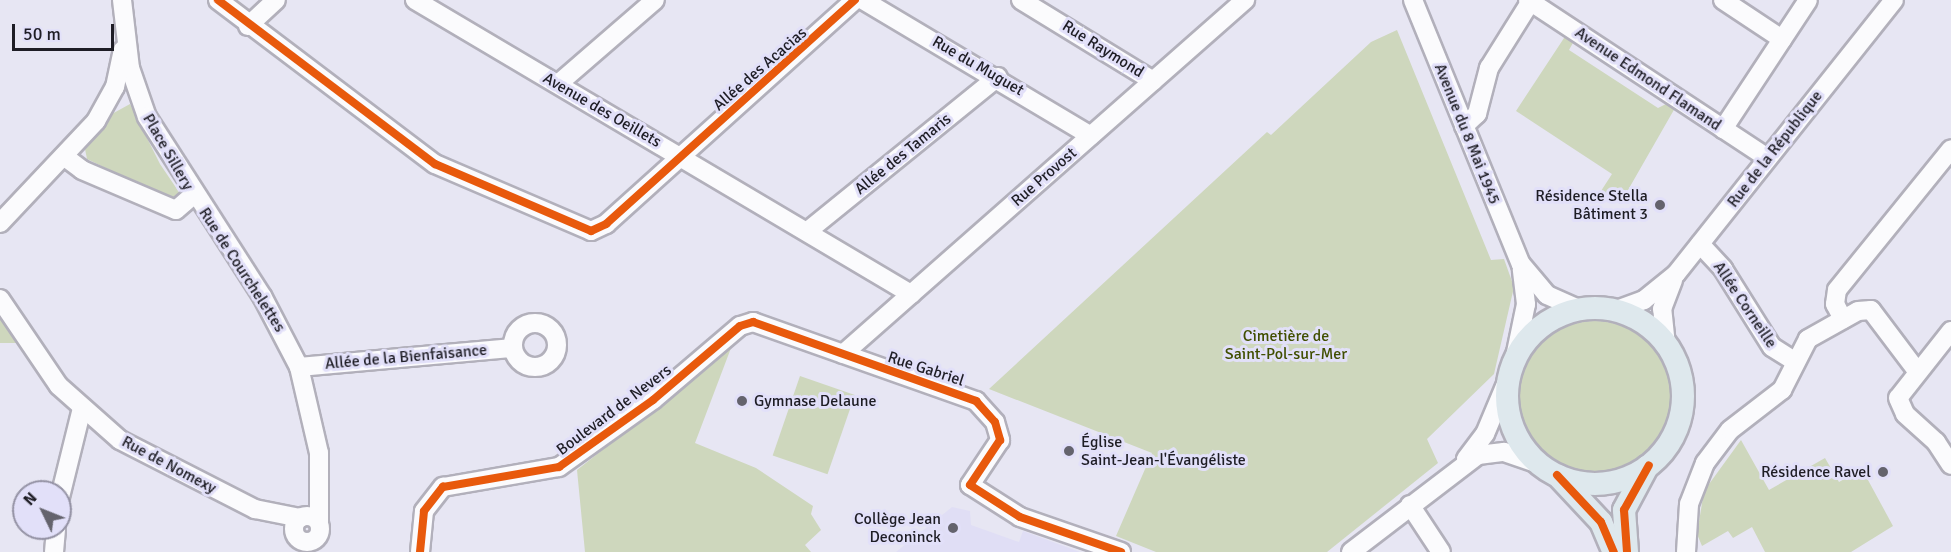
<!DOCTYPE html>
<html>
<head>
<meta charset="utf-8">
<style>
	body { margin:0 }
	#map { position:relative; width:1951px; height:552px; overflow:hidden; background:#e7e6f3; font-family:Signika,sans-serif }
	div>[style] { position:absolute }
	.built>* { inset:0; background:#e0def5 }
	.green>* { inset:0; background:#ced7bd; transform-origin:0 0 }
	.round { border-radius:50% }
	.roads { filter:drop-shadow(2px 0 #b2b0bb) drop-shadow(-2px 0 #b2b0bb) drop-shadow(0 2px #b2b0bb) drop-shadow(0 -2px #b2b0bb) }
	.minor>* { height:18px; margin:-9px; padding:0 9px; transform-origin:9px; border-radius:9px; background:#fbfbfd }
	.minor>.ring { margin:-9px; padding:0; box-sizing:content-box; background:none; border:18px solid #fbfbfd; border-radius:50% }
	.major>* { height:22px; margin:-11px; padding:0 11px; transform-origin:11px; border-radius:11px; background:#dee8ed }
	.major>.ring { margin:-11px; padding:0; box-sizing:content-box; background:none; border:22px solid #dee8ed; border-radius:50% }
	.cycleway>* { height:8px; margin:-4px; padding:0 4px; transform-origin:4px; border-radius:4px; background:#e8590c }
	.dots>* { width:16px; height:16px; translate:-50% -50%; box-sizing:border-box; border:3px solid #e2e0f9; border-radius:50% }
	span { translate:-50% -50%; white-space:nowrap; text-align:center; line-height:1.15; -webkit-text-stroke:6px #e2e0f9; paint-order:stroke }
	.street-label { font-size:16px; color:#1e1d25 }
	.poi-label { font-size:16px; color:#1e1d25 }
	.right { translate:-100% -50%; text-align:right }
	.left { translate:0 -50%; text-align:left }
	.park-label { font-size:16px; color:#414f01 }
	.north { position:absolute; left:12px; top:480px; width:60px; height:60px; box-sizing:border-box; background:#e2e0f9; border:2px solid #9492a4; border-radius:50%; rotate:313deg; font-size:16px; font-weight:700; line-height:24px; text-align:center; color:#1e1d25 }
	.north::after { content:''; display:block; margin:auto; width:21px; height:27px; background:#64636d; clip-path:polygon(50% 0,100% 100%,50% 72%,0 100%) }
	.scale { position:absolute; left:12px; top:24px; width:102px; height:27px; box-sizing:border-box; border:3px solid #1e1d25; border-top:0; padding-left:8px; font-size:18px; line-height:21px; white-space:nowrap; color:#1e1d25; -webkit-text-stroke:4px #e2e0f9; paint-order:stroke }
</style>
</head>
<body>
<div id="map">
	<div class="built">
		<i style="clip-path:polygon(952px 507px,970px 511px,971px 525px,1019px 542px,1023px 531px,1080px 552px,896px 552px)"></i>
	</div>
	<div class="green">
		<i style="clip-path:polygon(1397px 30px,1491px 260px,1504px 259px,1514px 287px,1494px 374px,1427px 439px,1438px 463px,1327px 552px,1156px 552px,1116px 536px,1152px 453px,989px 389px,1267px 132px,1271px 135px,1371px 42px)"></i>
		<i style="clip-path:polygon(1566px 35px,1574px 41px,1569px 50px,1658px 108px,1668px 103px,1675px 108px,1620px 204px,1601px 191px,1612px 174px,1516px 111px)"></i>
		<i style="clip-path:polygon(130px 104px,160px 164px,183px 198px,174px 201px,87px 159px,85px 149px,110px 115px)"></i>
		<i style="clip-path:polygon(0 316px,17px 343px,0 343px)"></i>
		<i class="round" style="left:1519px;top:321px;width:152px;height:152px"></i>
		<i style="clip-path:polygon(731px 348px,695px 443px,756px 468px,813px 506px,811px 514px,821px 530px,805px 545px,811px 552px,585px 552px,577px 470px)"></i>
		<i style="left:800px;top:376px;width:58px;height:84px;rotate:19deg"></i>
		<i style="clip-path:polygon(1741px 440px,1769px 490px,1825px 458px,1839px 482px,1862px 469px,1893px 526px,1851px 552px,1765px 552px,1752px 527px,1733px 538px,1728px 531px,1702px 546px,1697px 534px,1704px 491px)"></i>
	</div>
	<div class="roads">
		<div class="minor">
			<i style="left:122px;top:0;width:68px;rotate:83.3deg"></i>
			<i style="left:130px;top:68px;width:52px;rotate:70.9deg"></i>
			<i style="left:147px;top:117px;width:213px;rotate:57.3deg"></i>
			<i style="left:262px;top:296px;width:80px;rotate:62.5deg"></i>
			<i style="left:299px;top:367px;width:88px;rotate:76.9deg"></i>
			<i style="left:319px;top:453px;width:69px;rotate:90deg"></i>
			<i style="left:218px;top:0;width:272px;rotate:37.1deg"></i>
			<i style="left:435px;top:164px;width:170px;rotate:23.2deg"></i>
			<i style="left:591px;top:231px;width:17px;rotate:-25deg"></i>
			<i style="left:606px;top:224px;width:335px;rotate:-42deg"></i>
			<i style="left:415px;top:0;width:577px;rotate:30.66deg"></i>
			<i style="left:863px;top:0;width:265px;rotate:30.8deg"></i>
			<i style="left:1021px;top:0;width:155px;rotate:31.5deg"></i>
			<i style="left:1413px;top:0;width:285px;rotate:67.8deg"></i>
			<i style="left:1521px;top:264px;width:40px;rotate:50deg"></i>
			<i style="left:1547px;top:295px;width:37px;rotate:24deg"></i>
			<i style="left:1528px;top:0;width:287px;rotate:33.4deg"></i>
			<i style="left:1723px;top:0;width:71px;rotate:33.5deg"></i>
			<i style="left:248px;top:26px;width:38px;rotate:-43deg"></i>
			<i style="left:558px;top:84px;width:128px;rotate:-40.9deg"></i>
			<i style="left:1464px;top:126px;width:18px;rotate:-43deg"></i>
			<i style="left:1477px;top:114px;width:48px;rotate:-75.4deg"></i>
			<i style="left:1489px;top:68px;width:79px;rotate:-57.9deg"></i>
			<i style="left:1723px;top:129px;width:154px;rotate:-56.6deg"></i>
			<i style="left:65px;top:157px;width:21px;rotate:37deg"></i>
			<i style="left:82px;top:170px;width:102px;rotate:23.1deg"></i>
			<i style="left:176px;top:210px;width:23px;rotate:-41deg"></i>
			<i style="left:0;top:223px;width:140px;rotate:-46.7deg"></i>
			<i style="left:96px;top:121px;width:39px;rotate:-61deg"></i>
			<i style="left:115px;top:87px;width:38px;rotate:-78deg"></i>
			<i style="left:809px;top:230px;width:243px;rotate:-39deg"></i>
			<i style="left:1700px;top:244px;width:34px;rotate:47deg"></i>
			<i style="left:1723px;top:269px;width:92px;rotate:57.9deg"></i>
			<i style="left:1772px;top:347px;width:26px;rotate:32deg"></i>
			<i style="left:0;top:299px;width:105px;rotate:55.9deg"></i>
			<i style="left:59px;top:386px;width:81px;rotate:41.5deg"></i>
			<i style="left:120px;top:440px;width:152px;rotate:27.1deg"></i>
			<i style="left:255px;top:509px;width:46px;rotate:11.3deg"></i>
			<i style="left:1614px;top:311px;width:32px;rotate:-20deg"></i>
			<i style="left:1644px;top:300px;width:41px;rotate:-39.1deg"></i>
			<i style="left:1676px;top:274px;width:350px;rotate:-51.5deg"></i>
			<i style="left:1843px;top:319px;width:17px;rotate:-118deg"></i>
			<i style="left:1835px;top:304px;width:14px;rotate:-82deg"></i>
			<i style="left:1837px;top:290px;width:181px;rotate:-51deg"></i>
			<i class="ring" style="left:513px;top:323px;width:26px;height:26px"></i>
			<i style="left:1951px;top:331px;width:85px;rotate:128.3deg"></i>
			<i style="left:1898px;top:398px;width:17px;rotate:66deg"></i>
			<i style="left:1905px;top:414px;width:42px;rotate:42.1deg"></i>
			<i style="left:1936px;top:442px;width:27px;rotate:57deg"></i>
			<i style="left:1666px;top:345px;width:36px;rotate:-96deg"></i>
			<i style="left:1662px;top:309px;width:31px;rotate:-69deg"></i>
			<i style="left:843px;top:354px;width:536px;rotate:-41.37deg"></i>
			<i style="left:1514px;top:362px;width:59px;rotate:-78.3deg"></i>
			<i style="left:1526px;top:304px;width:35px;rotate:-97deg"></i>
			<i style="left:299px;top:367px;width:215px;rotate:-5.1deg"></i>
			<i style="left:1466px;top:459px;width:31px;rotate:-53deg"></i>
			<i style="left:1485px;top:434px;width:62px;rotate:-67.2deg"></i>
			<i style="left:60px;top:497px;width:92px;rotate:-76.1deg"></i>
			<i style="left:1410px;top:505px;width:56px;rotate:56.6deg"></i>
			<i class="ring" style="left:294px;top:516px;width:8px;height:8px"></i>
			<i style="left:54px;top:552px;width:24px;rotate:-85deg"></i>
			<i style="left:420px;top:552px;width:41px;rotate:-84.4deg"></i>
			<i style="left:424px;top:511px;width:31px;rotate:-52deg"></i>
			<i style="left:443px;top:487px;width:118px;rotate:-9.8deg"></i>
			<i style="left:559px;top:467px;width:115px;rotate:-35.5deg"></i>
			<i style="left:653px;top:400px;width:114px;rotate:-40.4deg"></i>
			<i style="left:740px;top:326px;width:14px;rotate:-17deg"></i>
			<i style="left:753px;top:322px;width:237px;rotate:19.5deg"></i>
			<i style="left:976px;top:401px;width:28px;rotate:48deg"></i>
			<i style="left:995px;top:422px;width:19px;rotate:74deg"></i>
			<i style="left:1000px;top:440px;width:54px;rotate:123.7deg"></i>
			<i style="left:970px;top:485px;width:59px;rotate:32.6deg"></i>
			<i style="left:1020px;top:517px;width:107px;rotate:19.1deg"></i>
			<i style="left:1351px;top:552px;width:160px;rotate:-37.4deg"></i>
			<i style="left:1478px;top:455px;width:26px;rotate:-7deg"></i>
			<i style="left:1504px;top:452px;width:37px;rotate:19deg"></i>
			<i style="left:1686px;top:552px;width:48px;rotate:-86.4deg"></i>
			<i style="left:1689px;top:504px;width:44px;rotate:-68.7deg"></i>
			<i style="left:1705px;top:463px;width:41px;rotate:-52.9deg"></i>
			<i style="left:1730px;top:430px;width:66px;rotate:-37.6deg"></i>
			<i style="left:1782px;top:390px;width:57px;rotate:-63deg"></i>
			<i style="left:1808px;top:339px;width:57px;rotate:-29.2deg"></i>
			<i style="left:1858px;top:311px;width:13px;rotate:-4deg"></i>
			<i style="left:1871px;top:310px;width:76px;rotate:53deg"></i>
		</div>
		<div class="major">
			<i class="ring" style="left:1507px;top:308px;width:154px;height:154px"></i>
			<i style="left:1558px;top:476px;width:63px;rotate:46.9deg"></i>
			<i style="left:1601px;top:522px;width:33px;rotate:67deg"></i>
			<i style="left:1627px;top:552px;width:42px;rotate:-94.1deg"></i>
			<i style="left:1624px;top:510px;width:49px;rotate:-61.9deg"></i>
		</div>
	</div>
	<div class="cycleway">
		<i style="left:218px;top:0;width:272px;rotate:37.1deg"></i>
		<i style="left:435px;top:164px;width:170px;rotate:23.2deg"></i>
		<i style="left:591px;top:231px;width:17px;rotate:-25deg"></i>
		<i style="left:606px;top:224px;width:335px;rotate:-42deg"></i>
		<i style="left:1557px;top:475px;width:64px;rotate:46.9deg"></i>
		<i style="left:1601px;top:522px;width:33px;rotate:67deg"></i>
		<i style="left:420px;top:552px;width:41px;rotate:-84.4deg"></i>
		<i style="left:424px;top:511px;width:31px;rotate:-52deg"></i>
		<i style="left:443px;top:487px;width:118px;rotate:-9.8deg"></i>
		<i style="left:559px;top:467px;width:115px;rotate:-35.5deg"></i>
		<i style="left:653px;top:400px;width:114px;rotate:-40.4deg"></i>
		<i style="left:740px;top:326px;width:14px;rotate:-17deg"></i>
		<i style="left:753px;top:322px;width:237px;rotate:19.5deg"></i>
		<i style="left:976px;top:401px;width:28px;rotate:48deg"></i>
		<i style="left:995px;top:422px;width:19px;rotate:74deg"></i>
		<i style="left:1000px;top:440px;width:54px;rotate:123.7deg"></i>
		<i style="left:970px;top:485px;width:59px;rotate:32.6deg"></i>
		<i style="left:1020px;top:517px;width:107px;rotate:19.1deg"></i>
		<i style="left:1627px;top:552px;width:42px;rotate:-94.1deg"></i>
		<i style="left:1624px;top:510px;width:51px;rotate:-60.9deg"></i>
	</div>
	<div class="dots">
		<i style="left:1660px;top:205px;background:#64636d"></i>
		<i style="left:742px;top:401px;background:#64636d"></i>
		<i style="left:1069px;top:451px;background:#64636d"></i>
		<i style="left:1883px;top:472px;background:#64636d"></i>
		<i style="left:953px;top:528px;background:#64636d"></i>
	</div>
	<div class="street-label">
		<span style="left:1103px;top:49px;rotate:32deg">Rue Raymond</span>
		<span style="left:978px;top:66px;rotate:30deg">Rue du Muguet</span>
		<span style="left:760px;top:69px;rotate:-41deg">Allée des Acacias</span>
		<span style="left:1648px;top:79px;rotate:34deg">Avenue Edmond Flamand</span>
		<span style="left:602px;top:110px;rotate:30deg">Avenue des Oeillets</span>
		<span style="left:1467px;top:134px;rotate:68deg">Avenue du 8 Mai 1945</span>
		<span style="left:1775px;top:149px;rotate:-52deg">Rue de la République</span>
		<span style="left:168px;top:152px;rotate:60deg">Place Sillery</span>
		<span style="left:903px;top:154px;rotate:-39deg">Allée des Tamaris</span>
		<span style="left:1044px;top:177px;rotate:-41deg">Rue Provost</span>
		<span style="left:242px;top:270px;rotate:57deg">Rue de Courchelettes</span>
		<span style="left:1745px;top:305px;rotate:56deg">Allée Corneille</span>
		<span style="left:406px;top:357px;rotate:-5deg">Allée de la Bienfaisance</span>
		<span style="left:926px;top:369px;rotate:18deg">Rue Gabriel</span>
		<span style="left:614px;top:410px;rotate:-37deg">Boulevard de Nevers</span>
		<span style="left:169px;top:465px;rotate:28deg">Rue de Nomexy</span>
	</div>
	<div class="poi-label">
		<span class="right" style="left:1648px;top:205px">Résidence Stella<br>Bâtiment 3</span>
		<span class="left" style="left:754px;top:401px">Gymnase Delaune</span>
		<span class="left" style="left:1081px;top:451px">Église<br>Saint-Jean-l'Évangéliste</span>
		<span class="right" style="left:1871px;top:472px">Résidence Ravel</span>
		<span class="right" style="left:941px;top:528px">Collège Jean<br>Deconinck</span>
	</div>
	<div class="park-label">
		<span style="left:1286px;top:345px">Cimetière de<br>Saint-Pol-sur-Mer</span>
	</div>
	<div class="north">N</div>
	<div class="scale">50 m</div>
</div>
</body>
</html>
